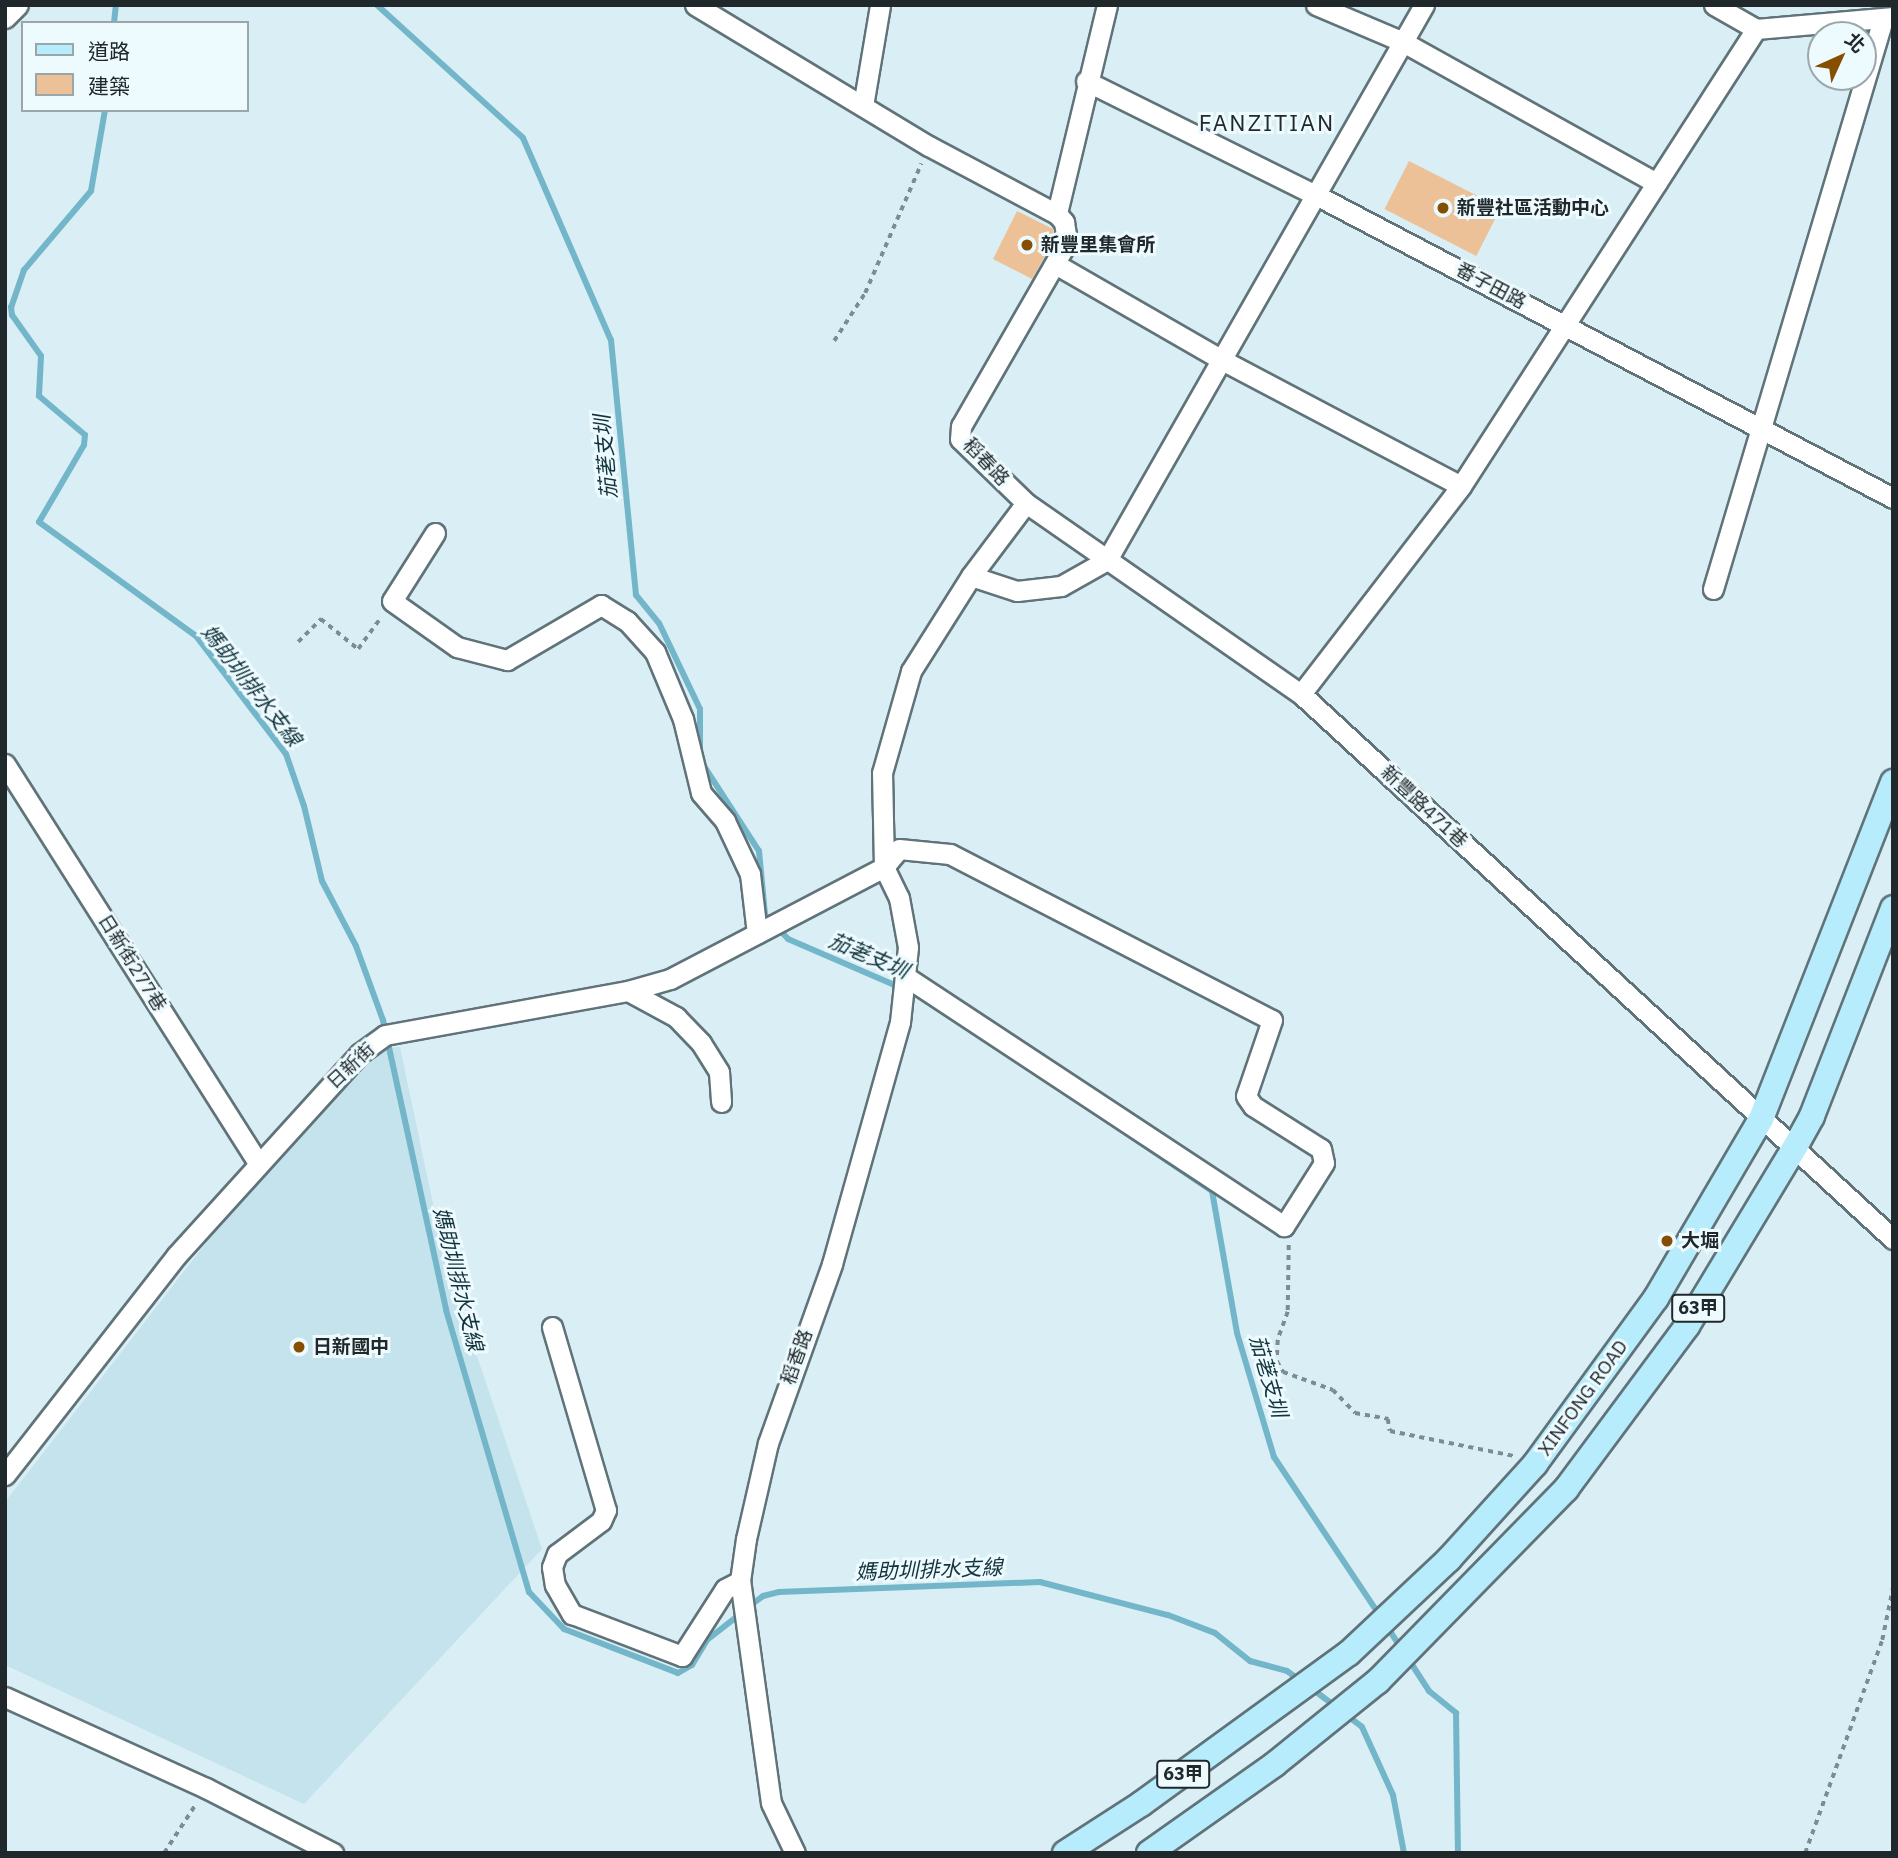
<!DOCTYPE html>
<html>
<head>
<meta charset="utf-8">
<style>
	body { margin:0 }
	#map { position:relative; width:1898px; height:1858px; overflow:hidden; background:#d9eef5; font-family:"IBM Plex Sans","Noto Sans TC",sans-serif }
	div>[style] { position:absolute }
	.built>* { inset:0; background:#c5e3ed }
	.stream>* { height:6px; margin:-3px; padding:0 3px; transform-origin:3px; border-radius:3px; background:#73b6ca }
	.building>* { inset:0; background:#ecc197; transform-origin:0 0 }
	.path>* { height:3.5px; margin-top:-1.75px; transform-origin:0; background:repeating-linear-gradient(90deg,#7d8c91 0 5px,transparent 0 10px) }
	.roads { filter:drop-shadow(2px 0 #607379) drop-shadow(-2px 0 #607379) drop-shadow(0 2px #607379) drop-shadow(0 -2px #607379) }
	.minor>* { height:19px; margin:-9.5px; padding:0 9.5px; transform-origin:9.5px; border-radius:9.5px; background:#fff }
	.major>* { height:24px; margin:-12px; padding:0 12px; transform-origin:12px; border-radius:12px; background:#b7ecfc }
	.dots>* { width:19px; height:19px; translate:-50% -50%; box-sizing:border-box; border:4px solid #edfafe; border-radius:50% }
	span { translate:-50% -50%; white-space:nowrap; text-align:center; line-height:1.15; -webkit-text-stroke:6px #edfafe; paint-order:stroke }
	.shield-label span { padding:2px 5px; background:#edfafe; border:2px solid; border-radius:5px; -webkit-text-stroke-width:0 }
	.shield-label { font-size:18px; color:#20282b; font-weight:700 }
	.poi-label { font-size:19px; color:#20282b; font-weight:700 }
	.left { translate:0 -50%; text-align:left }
	.street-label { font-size:19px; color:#20282b }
	.water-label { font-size:21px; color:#13343d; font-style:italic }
	.quarter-label { font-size:23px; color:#20282b; letter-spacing:2px }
	.frame { position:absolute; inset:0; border:7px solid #20282b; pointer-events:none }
	.legend { position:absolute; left:21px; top:21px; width:228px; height:91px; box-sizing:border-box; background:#edfafe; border:2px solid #9ba6aa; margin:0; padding:9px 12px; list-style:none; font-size:21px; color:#20282b }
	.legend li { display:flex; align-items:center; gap:14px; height:35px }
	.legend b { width:35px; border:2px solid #9ba6aa }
	.north { position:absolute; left:1807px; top:21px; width:70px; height:70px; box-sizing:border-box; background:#edfafe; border:2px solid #9ba6aa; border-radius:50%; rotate:45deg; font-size:19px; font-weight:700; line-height:28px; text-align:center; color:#20282b }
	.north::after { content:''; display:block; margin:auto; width:24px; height:32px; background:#864e00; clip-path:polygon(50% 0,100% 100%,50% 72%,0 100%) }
</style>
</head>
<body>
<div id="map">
	<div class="built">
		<i style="clip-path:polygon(400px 1047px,445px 1261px,542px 1549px,304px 1804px,5px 1665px,5px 1502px,258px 1176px,379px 1049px)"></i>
	</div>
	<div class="stream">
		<i style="left:377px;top:5px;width:197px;rotate:42.3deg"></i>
		<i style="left:523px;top:138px;width:220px;rotate:66.5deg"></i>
		<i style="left:611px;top:340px;width:256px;rotate:84.4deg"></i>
		<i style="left:636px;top:595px;width:36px;rotate:51deg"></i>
		<i style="left:659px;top:623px;width:95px;rotate:64.5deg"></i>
		<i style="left:700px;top:709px;width:44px;rotate:90deg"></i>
		<i style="left:114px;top:23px;width:18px;rotate:-84deg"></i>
		<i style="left:105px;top:110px;width:82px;rotate:99.8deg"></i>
		<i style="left:91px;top:191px;width:104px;rotate:130.3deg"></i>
		<i style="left:24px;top:270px;width:39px;rotate:109deg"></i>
		<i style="left:11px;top:307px;width:8px;rotate:83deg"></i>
		<i style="left:12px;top:315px;width:50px;rotate:54.7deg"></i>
		<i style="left:41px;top:356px;width:40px;rotate:92.9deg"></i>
		<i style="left:39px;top:396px;width:60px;rotate:40.3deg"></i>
		<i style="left:85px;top:435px;width:10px;rotate:96deg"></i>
		<i style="left:84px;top:445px;width:89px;rotate:120.3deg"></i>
		<i style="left:39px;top:522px;width:194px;rotate:36deg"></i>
		<i style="left:196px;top:636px;width:148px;rotate:52.7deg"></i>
		<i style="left:286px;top:754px;width:55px;rotate:70.9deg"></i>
		<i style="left:304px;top:806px;width:77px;rotate:76.5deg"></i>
		<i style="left:322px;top:881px;width:73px;rotate:62.4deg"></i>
		<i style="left:356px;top:946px;width:79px;rotate:70deg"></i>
		<i style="left:383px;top:1020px;width:297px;rotate:77.7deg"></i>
		<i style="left:446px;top:1310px;width:294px;rotate:73.6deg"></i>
		<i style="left:529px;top:1592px;width:51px;rotate:46.6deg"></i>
		<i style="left:564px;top:1629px;width:122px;rotate:21.1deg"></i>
		<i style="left:678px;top:1673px;width:16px;rotate:-30deg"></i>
		<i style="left:692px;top:1665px;width:29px;rotate:-59deg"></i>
		<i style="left:707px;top:1640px;width:42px;rotate:-38.2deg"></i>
		<i style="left:702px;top:763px;width:105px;rotate:57.1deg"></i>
		<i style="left:759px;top:851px;width:64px;rotate:84.6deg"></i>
		<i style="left:765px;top:915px;width:33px;rotate:46deg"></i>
		<i style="left:788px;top:939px;width:123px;rotate:23.4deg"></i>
		<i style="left:1101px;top:1116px;width:134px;rotate:34deg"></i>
		<i style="left:1212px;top:1191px;width:144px;rotate:80deg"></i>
		<i style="left:1237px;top:1333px;width:129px;rotate:73.4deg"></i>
		<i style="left:1274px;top:1457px;width:191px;rotate:56.3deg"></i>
		<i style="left:748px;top:1607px;width:19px;rotate:-36deg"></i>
		<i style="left:763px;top:1596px;width:16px;rotate:-14deg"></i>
		<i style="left:779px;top:1592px;width:261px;rotate:-2.2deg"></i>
		<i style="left:1040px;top:1582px;width:132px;rotate:14.5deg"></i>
		<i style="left:1168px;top:1615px;width:50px;rotate:21deg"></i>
		<i style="left:1215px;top:1633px;width:45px;rotate:38.7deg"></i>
		<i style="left:1250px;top:1661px;width:38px;rotate:15deg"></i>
		<i style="left:1287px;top:1671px;width:16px;rotate:35deg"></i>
		<i style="left:1386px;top:1625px;width:27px;rotate:57deg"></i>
		<i style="left:1409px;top:1660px;width:37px;rotate:57deg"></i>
		<i style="left:1429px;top:1691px;width:35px;rotate:39deg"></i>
		<i style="left:1456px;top:1713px;width:140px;rotate:89.2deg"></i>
		<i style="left:1311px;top:1688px;width:31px;rotate:37deg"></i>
		<i style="left:1345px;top:1714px;width:21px;rotate:37deg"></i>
		<i style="left:1362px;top:1727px;width:75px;rotate:65.5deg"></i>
		<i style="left:1393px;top:1795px;width:59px;rotate:79.3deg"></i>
	</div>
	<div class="building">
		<i style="left:1409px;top:161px;width:103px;height:54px;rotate:27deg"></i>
		<i style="clip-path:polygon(1017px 211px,1053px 229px,1054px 240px,1032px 279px,993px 259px)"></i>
	</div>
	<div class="path">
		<i style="left:834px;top:341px;width:57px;rotate:-57.1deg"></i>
		<i style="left:865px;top:293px;width:141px;rotate:-66.5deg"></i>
		<i style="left:298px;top:642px;width:33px;rotate:-45deg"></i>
		<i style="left:321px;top:619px;width:48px;rotate:39deg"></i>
		<i style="left:358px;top:649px;width:39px;rotate:-54deg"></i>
		<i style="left:1289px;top:1245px;width:67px;rotate:90.9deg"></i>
		<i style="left:1288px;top:1312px;width:30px;rotate:110deg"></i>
		<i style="left:1278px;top:1340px;width:21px;rotate:93deg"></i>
		<i style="left:1277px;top:1361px;width:13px;rotate:61deg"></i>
		<i style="left:1283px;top:1372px;width:53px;rotate:19.8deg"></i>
		<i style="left:1333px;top:1390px;width:32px;rotate:46deg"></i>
		<i style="left:1355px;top:1413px;width:34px;rotate:10deg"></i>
		<i style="left:1388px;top:1419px;width:12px;rotate:81deg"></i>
		<i style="left:1390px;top:1431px;width:126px;rotate:11.4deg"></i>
		<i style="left:164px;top:1853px;width:59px;rotate:-56.9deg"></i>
		<i style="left:1805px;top:1853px;width:226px;rotate:-70.1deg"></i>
		<i style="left:1882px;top:1640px;width:54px;rotate:-78.3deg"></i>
	</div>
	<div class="roads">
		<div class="minor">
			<i style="left:695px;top:5px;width:273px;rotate:31.1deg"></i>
			<i style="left:929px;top:146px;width:145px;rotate:28deg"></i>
			<i style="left:1107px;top:5px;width:215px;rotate:103.5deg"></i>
			<i style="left:1057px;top:214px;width:11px;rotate:49deg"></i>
			<i style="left:1064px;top:222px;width:20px;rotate:81deg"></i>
			<i style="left:1067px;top:242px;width:212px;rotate:119.9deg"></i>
			<i style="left:961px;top:426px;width:13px;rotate:94deg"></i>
			<i style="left:960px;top:439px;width:92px;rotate:44.1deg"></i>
			<i style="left:1026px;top:503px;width:335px;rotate:34.8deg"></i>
			<i style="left:1301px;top:694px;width:805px;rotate:42.63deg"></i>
			<i style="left:1316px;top:5px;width:95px;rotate:23deg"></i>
			<i style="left:1403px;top:42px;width:290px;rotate:29.1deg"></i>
			<i style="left:1714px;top:5px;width:48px;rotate:29.7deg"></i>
			<i style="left:1756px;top:29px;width:138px;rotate:-5deg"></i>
			<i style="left:5px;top:18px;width:18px;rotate:-45deg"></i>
			<i style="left:1086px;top:81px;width:254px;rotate:26.4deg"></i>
			<i style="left:1314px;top:194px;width:654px;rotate:27.7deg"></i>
			<i style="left:863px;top:106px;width:102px;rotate:-80.4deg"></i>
			<i style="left:1057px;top:265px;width:190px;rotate:29.9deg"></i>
			<i style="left:1222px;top:360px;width:270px;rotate:27.8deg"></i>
			<i style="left:435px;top:533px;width:80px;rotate:122.3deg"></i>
			<i style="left:392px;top:601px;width:80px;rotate:35.3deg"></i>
			<i style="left:457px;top:647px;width:52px;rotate:14.6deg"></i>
			<i style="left:507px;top:660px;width:109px;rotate:-30.3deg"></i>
			<i style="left:601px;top:605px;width:31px;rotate:32deg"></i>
			<i style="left:627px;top:621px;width:42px;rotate:47.9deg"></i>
			<i style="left:655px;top:652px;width:73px;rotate:67.3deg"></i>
			<i style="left:683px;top:719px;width:76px;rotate:76.3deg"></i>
			<i style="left:701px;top:793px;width:37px;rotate:49deg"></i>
			<i style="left:725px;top:821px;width:59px;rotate:64.7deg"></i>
			<i style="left:750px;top:874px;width:60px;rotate:83.3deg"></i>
			<i style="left:971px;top:576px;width:48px;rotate:18.1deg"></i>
			<i style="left:1017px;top:591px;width:44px;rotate:-6.5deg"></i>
			<i style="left:1061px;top:586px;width:53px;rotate:-29.5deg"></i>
			<i style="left:1107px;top:560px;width:639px;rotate:-60.27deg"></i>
			<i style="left:1713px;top:589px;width:595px;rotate:-73.39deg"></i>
			<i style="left:1301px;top:694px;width:262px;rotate:-52.4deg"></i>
			<i style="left:1461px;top:486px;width:544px;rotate:-57.16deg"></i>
			<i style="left:5px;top:764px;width:472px;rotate:57.6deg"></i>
			<i style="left:628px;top:991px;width:55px;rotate:28.4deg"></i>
			<i style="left:676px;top:1017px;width:36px;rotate:46deg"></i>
			<i style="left:701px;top:1043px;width:34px;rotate:58deg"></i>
			<i style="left:719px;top:1072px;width:30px;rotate:86deg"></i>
			<i style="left:552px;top:1327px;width:191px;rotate:73.6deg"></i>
			<i style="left:606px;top:1510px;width:12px;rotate:114deg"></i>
			<i style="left:601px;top:1521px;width:55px;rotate:143.1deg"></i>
			<i style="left:557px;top:1554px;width:14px;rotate:111deg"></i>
			<i style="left:552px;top:1567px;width:18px;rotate:81deg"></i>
			<i style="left:555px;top:1585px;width:34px;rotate:60deg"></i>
			<i style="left:572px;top:1614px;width:118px;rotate:20.9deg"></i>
			<i style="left:682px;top:1656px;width:80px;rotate:-57.3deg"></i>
			<i style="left:725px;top:1589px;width:17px;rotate:-28deg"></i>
			<i style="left:5px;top:1475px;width:278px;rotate:-52deg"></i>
			<i style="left:176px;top:1256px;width:273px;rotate:-47.8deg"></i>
			<i style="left:359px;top:1054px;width:32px;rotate:-36deg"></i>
			<i style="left:385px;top:1035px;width:247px;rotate:-10.3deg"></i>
			<i style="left:628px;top:991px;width:44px;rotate:-15.9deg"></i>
			<i style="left:670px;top:979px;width:242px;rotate:-27.6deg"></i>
			<i style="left:884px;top:867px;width:23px;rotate:-50deg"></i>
			<i style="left:899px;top:849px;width:51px;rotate:5.6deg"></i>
			<i style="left:950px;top:854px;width:362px;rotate:27.3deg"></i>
			<i style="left:1272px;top:1020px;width:80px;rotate:108.9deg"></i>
			<i style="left:1246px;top:1096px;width:12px;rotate:55deg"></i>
			<i style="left:1253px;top:1106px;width:80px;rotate:32.3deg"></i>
			<i style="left:1321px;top:1149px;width:14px;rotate:78deg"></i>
			<i style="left:1324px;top:1163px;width:75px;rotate:122.4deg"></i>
			<i style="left:1284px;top:1226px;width:454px;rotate:-146.6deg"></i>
			<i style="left:5px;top:1697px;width:221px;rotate:24.4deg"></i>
			<i style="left:206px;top:1788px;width:143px;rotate:27.1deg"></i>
			<i style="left:795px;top:1853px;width:55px;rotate:-115.6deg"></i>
			<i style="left:771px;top:1803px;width:224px;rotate:-97.9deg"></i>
			<i style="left:740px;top:1581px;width:42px;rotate:-81.9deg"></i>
			<i style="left:746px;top:1539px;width:98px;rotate:-77.1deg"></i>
			<i style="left:768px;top:1443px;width:190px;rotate:-70.3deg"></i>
			<i style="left:832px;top:1264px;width:251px;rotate:-74.3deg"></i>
			<i style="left:900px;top:1022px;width:75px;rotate:-83.9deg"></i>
			<i style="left:908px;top:947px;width:50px;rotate:-100.4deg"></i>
			<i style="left:899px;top:898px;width:34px;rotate:-116deg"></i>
			<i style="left:884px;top:867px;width:94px;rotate:-91.2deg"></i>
			<i style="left:882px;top:773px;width:106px;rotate:-74.1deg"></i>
			<i style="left:911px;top:671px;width:112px;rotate:-57.7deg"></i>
			<i style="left:971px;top:576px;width:91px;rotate:-53deg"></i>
		</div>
		<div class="major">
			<i style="left:1065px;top:1853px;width:90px;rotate:-32.8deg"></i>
			<i style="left:1141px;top:1804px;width:257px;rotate:-36deg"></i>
			<i style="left:1349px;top:1653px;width:137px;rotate:-43.2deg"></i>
			<i style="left:1449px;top:1559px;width:128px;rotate:-47.8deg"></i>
			<i style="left:1535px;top:1464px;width:205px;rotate:-53.9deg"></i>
			<i style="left:1656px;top:1298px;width:208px;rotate:-59.6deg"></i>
			<i style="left:1761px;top:1119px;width:362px;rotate:-68.6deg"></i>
			<i style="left:1149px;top:1853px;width:154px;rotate:-35.2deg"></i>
			<i style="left:1275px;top:1764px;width:132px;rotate:-38.9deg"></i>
			<i style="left:1378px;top:1681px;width:269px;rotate:-45.6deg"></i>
			<i style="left:1566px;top:1489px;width:203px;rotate:-53.4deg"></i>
			<i style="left:1687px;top:1326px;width:209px;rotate:-58.9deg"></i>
			<i style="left:1795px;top:1147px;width:35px;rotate:-61deg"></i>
			<i style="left:1812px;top:1116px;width:223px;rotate:-68.7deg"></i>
		</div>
	</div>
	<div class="dots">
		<i style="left:1443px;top:208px;background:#864e00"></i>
		<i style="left:1027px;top:245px;background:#864e00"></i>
		<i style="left:1667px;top:1241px;background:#864e00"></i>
		<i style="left:299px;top:1347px;background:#864e00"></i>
	</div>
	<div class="shield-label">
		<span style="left:1698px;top:1308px">63甲</span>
		<span style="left:1183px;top:1774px">63甲</span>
	</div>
	<div class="poi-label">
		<span class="left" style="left:1457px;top:208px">新豐社區活動中心</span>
		<span class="left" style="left:1041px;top:245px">新豐里集會所</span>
		<span class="left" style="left:1681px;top:1241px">大堀</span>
		<span class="left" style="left:313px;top:1347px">日新國中</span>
	</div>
	<div class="street-label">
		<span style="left:1491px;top:286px;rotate:28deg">番子田路</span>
		<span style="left:986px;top:462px;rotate:47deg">稻春路</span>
		<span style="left:1424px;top:807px;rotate:43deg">新豐路471巷</span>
		<span style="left:132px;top:963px;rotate:58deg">日新街277巷</span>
		<span style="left:351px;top:1066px;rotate:-43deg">日新街</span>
		<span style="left:797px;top:1357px;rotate:-70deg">稻香路</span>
		<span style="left:1583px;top:1398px;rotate:-54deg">XINFONG ROAD</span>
	</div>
	<div class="water-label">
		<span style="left:605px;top:457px;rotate:-95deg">茄荖支圳</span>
		<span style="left:252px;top:685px;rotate:52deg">媽助圳排水支線</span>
		<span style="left:869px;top:955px;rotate:23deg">茄荖支圳</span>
		<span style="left:459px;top:1279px;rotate:76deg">媽助圳排水支線</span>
		<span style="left:1269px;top:1376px;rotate:74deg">茄荖支圳</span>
		<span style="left:929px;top:1569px;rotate:-2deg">媽助圳排水支線</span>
	</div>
	<div class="quarter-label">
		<span style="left:1267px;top:122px">FANZITIAN</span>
	</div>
	<div class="frame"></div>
	<ul class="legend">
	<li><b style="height:9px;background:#b7ecfc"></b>道路</li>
	<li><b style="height:19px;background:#ecc197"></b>建築</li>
	</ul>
	<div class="north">北</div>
</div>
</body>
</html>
